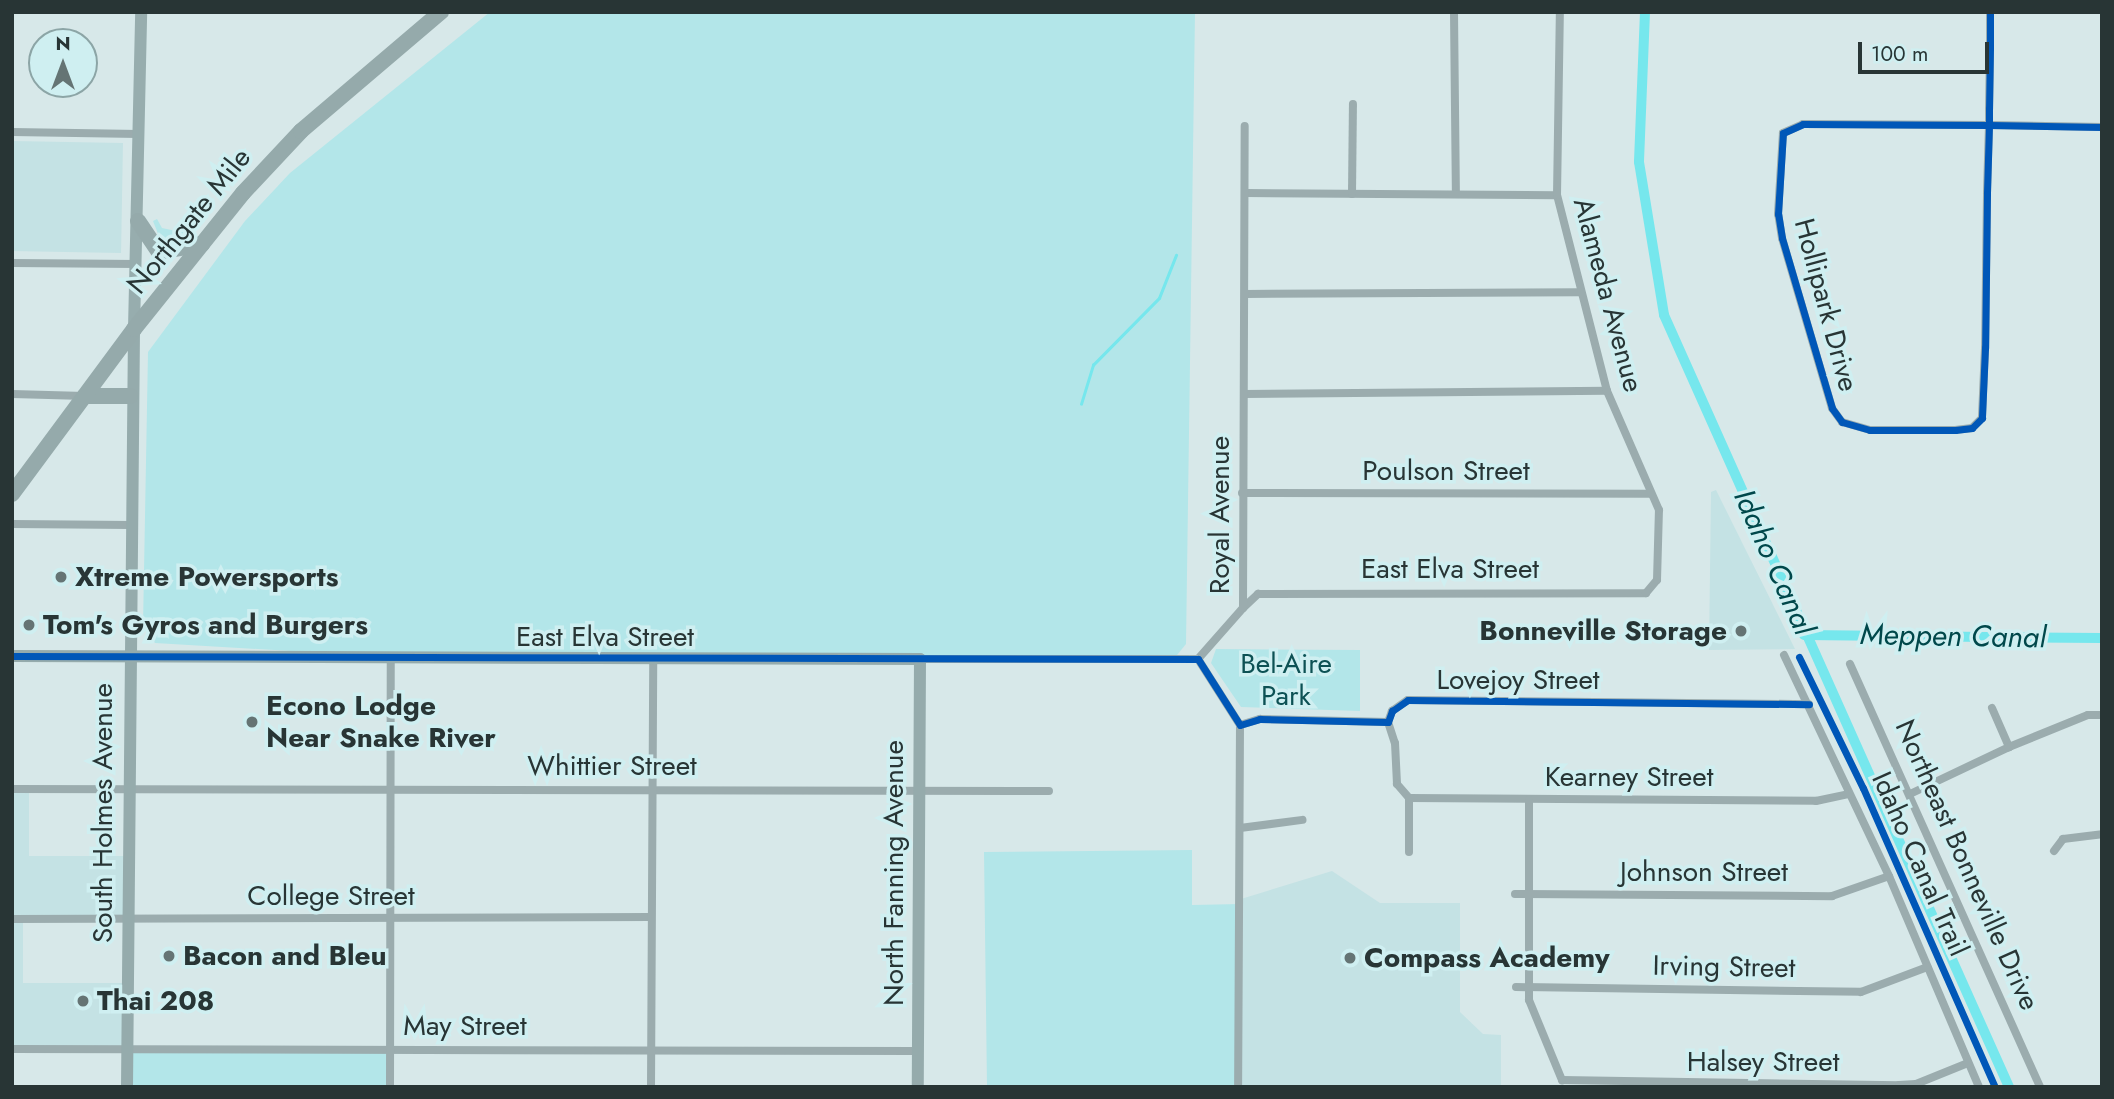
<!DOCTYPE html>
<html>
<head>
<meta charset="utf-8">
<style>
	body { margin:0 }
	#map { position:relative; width:2114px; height:1099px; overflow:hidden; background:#d7e8e9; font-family:Jost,sans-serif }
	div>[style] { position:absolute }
	.built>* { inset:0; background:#c4e2e4; transform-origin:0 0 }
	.green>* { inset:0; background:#b3e6e9; transform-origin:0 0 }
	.stream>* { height:2.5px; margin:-1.25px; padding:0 1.25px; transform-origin:1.25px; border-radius:1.25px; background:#76e7ed }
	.canal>* { height:10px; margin:-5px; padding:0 5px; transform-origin:5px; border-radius:5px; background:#76e7ed }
	.street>* { height:8px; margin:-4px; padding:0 4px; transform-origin:4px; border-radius:4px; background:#9bacae }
	.secondary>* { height:12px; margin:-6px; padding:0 6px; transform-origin:6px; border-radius:6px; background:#95abac }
	.primary>* { height:12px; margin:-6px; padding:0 6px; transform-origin:6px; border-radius:6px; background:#97adae }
	.highway>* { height:16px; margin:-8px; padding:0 8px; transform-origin:8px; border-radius:8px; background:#95aaab }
	.cycleway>* { height:7px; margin:-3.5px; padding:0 3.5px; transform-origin:3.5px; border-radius:3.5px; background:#0057b8 }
	.dots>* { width:19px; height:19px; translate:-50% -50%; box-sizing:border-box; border:4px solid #cfeff1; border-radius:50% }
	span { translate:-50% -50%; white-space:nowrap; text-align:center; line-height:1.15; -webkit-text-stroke:7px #cfeff1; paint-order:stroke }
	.street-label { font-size:28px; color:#283535 }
	.poi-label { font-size:28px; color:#283535; font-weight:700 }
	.left { translate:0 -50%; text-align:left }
	.right { translate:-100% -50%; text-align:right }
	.park-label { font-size:28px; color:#0d5154 }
	.water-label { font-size:30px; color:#00484b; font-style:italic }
	.frame { position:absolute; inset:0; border:14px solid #283535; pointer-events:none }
	.north { position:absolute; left:28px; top:28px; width:70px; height:70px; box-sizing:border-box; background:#cfeff1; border:2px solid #8ca5a6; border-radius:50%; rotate:0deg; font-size:19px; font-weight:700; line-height:28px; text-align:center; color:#283535 }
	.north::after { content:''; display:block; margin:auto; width:24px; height:32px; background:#657474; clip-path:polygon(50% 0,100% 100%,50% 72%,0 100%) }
	.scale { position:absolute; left:1858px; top:42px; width:131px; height:32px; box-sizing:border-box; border:4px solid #283535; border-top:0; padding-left:9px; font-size:21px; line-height:24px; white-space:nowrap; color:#283535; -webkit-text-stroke:5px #cfeff1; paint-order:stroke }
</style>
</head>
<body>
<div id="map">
	<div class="built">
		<i style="left:12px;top:141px;width:111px;height:110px;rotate:1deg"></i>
		<i style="clip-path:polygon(1716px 490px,1795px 649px,1709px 650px,1711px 492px)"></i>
		<i style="clip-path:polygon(12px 789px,29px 789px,29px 856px,128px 856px,127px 919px,23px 920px,23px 983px,127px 983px,127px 1049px,12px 1049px)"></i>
		<i style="clip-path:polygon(1332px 871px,1380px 903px,1460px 903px,1460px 1012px,1483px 1034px,1501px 1035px,1501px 1087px,1238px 1087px,1241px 899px)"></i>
	</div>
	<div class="green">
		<i style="clip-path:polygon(490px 12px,1195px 12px,1186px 644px,1173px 660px,391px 657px,155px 643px,143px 626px,148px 352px,245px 221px,290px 173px)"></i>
		<i style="clip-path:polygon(200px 201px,206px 206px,177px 240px,162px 244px,153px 221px,157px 219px,162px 228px,176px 231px,200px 208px)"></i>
		<i style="clip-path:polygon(1216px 649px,1360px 650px,1360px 711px,1241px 707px,1211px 663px)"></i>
		<i style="clip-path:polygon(1192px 850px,1192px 905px,1241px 904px,1238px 1087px,987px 1087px,984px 852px)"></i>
		<i style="left:389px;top:1048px;width:39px;height:262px;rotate:90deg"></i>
	</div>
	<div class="stream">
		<i style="left:1081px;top:404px;width:41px;rotate:-72.9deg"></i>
		<i style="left:1093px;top:365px;width:94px;rotate:-45.4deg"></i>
		<i style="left:1159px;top:298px;width:46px;rotate:-68.4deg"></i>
	</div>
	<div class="canal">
		<i style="left:1645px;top:12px;width:150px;rotate:92.3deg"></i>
		<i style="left:1639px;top:162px;width:155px;rotate:80.7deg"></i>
		<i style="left:1664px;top:315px;width:846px;rotate:65.92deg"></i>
		<i style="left:1804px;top:635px;width:298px;rotate:0.6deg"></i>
	</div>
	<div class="street">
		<i style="left:1454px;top:12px;width:182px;rotate:89.4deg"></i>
		<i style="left:1990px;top:12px;width:36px;rotate:90deg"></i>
		<i style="left:1990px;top:48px;width:61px;rotate:90.9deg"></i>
		<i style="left:1989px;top:109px;width:16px;rotate:90deg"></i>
		<i style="left:1989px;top:125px;width:69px;rotate:91.7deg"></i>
		<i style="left:1987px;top:194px;width:154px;rotate:90.7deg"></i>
		<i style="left:1985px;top:348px;width:70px;rotate:92.5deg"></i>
		<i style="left:1982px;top:418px;width:14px;rotate:135deg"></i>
		<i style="left:1972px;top:428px;width:17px;rotate:173deg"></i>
		<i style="left:1955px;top:430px;width:85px;rotate:180deg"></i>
		<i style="left:1870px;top:430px;width:29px;rotate:-164deg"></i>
		<i style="left:1842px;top:422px;width:17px;rotate:-126deg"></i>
		<i style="left:1832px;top:408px;width:177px;rotate:-106.4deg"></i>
		<i style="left:1782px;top:238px;width:24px;rotate:-99deg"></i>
		<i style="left:1778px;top:214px;width:81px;rotate:-86.5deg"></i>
		<i style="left:1783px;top:133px;width:22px;rotate:-24deg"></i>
		<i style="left:1803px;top:124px;width:186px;rotate:0.3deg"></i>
		<i style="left:1989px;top:125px;width:113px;rotate:1deg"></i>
		<i style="left:12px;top:132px;width:127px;rotate:0.9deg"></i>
		<i style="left:1246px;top:193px;width:311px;rotate:0.4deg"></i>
		<i style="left:1352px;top:194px;width:90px;rotate:-89.4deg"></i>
		<i style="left:12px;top:263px;width:125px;rotate:0.5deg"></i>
		<i style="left:1245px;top:294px;width:335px;rotate:-0.3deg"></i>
		<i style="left:12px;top:394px;width:73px;rotate:1.6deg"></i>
		<i style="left:1244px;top:394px;width:363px;rotate:-0.5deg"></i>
		<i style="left:1242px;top:493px;width:408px;rotate:0.1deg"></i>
		<i style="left:12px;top:524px;width:118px;rotate:0.5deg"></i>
		<i style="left:1243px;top:608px;width:21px;rotate:-43deg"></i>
		<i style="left:1258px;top:594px;width:388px;rotate:-0.1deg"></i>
		<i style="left:1646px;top:593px;width:17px;rotate:-50deg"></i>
		<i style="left:1657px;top:580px;width:70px;rotate:-88.4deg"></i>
		<i style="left:1659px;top:510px;width:130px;rotate:-113.6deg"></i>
		<i style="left:1607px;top:391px;width:202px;rotate:-104.3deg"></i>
		<i style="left:1557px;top:195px;width:183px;rotate:-89.1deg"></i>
		<i style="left:1784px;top:655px;width:245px;rotate:64.6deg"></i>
		<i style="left:1889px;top:876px;width:229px;rotate:66.9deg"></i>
		<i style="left:920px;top:659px;width:278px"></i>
		<i style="left:1198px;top:659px;width:68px;rotate:-48.6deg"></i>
		<i style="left:1243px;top:608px;width:482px;rotate:-89.8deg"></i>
		<i style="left:1198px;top:659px;width:78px;rotate:57.5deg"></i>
		<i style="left:1240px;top:725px;width:362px;rotate:90.3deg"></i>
		<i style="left:1850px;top:664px;width:464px;rotate:65.8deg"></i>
		<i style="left:1992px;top:708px;width:43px;rotate:66.4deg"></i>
		<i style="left:1388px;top:722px;width:12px;rotate:-70deg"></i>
		<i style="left:1392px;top:711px;width:19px;rotate:-35deg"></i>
		<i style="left:1408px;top:700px;width:401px;rotate:0.6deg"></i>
		<i style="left:1388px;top:722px;width:22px;rotate:72deg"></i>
		<i style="left:1395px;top:743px;width:41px;rotate:87.2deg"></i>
		<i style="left:1397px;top:784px;width:18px;rotate:49deg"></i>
		<i style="left:1409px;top:798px;width:54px;rotate:90deg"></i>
		<i style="left:1240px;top:725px;width:21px;rotate:-17deg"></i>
		<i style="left:1260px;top:719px;width:128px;rotate:1.3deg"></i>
		<i style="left:12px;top:789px;width:1037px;rotate:0.11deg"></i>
		<i style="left:1910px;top:794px;width:110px;rotate:-25.4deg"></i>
		<i style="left:2009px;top:747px;width:85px;rotate:-22.1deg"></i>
		<i style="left:2088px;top:715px;width:14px"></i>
		<i style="left:1409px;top:798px;width:407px;rotate:0.4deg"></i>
		<i style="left:1816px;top:801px;width:33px;rotate:-12deg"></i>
		<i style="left:1529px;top:800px;width:200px;rotate:90deg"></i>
		<i style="left:1529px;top:1000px;width:87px;rotate:67.6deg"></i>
		<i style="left:1562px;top:1080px;width:337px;rotate:0.9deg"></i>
		<i style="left:1899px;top:1085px;width:17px;rotate:-3deg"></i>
		<i style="left:1916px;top:1084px;width:56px;rotate:-22deg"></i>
		<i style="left:1240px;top:828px;width:63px;rotate:-7.4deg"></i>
		<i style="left:2054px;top:851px;width:15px;rotate:-53deg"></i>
		<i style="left:2063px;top:839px;width:39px;rotate:-7deg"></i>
		<i style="left:1515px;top:894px;width:317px;rotate:0.4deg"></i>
		<i style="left:1832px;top:896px;width:60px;rotate:-19.3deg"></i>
		<i style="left:12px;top:919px;width:639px;rotate:-0.18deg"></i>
		<i style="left:1516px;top:987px;width:345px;rotate:0.8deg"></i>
		<i style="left:1861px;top:992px;width:71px;rotate:-20.7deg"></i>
		<i style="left:12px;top:1049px;width:906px;rotate:0.13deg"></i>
		<i style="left:390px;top:1087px;width:430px;rotate:-89.9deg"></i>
		<i style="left:651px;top:1087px;width:429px;rotate:-89.7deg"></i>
	</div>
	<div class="secondary">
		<i style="left:12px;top:656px;width:908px;rotate:0.19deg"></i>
		<i style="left:920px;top:659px;width:428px;rotate:90.3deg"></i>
		<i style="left:127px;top:1087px;width:758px;rotate:-89.47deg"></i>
	</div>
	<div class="primary">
		<i style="left:134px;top:329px;width:317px;rotate:-88.7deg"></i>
	</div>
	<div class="highway">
		<i style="left:138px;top:221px;width:37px;rotate:56deg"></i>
		<i style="left:159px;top:252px;width:44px;rotate:-10.5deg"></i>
		<i style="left:85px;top:396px;width:45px"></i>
		<i style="left:12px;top:494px;width:205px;rotate:-53.5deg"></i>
		<i style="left:134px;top:329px;width:174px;rotate:-51.3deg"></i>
		<i style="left:243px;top:193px;width:85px;rotate:-46.9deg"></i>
		<i style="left:301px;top:131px;width:184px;rotate:-40.4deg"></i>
	</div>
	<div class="cycleway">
		<i style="left:1990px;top:12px;width:36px;rotate:90deg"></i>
		<i style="left:1990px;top:48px;width:61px;rotate:90.9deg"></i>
		<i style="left:1989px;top:109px;width:16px;rotate:90deg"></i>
		<i style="left:1989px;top:125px;width:69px;rotate:91.7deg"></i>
		<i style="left:1987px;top:194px;width:154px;rotate:90.7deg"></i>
		<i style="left:1985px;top:348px;width:70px;rotate:92.5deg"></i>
		<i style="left:1982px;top:418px;width:14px;rotate:135deg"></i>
		<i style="left:1972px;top:428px;width:17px;rotate:173deg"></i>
		<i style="left:1955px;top:430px;width:85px;rotate:180deg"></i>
		<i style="left:1870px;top:430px;width:29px;rotate:-164deg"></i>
		<i style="left:1842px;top:422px;width:17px;rotate:-126deg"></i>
		<i style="left:1832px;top:408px;width:177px;rotate:-106.4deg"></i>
		<i style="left:1782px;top:238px;width:24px;rotate:-99deg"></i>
		<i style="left:1778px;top:214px;width:81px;rotate:-86.5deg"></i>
		<i style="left:1783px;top:133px;width:22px;rotate:-24deg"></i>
		<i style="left:1803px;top:124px;width:186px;rotate:0.3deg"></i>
		<i style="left:1989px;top:125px;width:113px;rotate:1deg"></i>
		<i style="left:12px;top:656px;width:1186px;rotate:0.14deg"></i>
		<i style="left:1198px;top:659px;width:78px;rotate:57.5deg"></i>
		<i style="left:1240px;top:725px;width:21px;rotate:-17deg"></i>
		<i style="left:1260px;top:719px;width:128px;rotate:1.3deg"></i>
		<i style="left:1388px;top:722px;width:12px;rotate:-70deg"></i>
		<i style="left:1392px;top:711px;width:19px;rotate:-35deg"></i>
		<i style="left:1408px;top:700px;width:401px;rotate:0.6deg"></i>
		<i style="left:1799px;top:657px;width:146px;rotate:64deg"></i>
		<i style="left:1863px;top:788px;width:327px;rotate:66.2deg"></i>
	</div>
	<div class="dots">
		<i style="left:61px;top:577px;background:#657474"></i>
		<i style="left:29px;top:625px;background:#657474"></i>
		<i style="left:1741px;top:631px;background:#657474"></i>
		<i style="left:252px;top:722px;background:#657474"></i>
		<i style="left:169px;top:956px;background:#657474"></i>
		<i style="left:1350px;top:958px;background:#657474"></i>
		<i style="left:83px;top:1001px;background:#657474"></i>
	</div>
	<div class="street-label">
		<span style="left:189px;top:221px;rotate:-51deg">Northgate Mile</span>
		<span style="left:1608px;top:295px;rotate:75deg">Alameda Avenue</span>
		<span style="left:1826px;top:305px;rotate:75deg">Hollipark Drive</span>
		<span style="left:1446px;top:471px">Poulson Street</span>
		<span style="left:1220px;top:515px;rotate:-90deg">Royal Avenue</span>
		<span style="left:1450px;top:569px">East Elva Street</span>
		<span style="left:605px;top:637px">East Elva Street</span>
		<span style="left:1518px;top:680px">Lovejoy Street</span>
		<span style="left:612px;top:766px">Whittier Street</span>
		<span style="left:1629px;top:777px">Kearney Street</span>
		<span style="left:103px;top:813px;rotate:-90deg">South Holmes Avenue</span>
		<span style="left:1920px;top:864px;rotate:66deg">Idaho Canal Trail</span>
		<span style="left:1967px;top:865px;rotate:66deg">Northeast Bonneville Drive</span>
		<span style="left:1704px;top:872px">Johnson Street</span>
		<span style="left:894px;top:873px;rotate:-90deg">North Fanning Avenue</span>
		<span style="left:331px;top:896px">College Street</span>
		<span style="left:1724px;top:967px;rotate:1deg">Irving Street</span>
		<span style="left:465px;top:1026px">May Street</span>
		<span style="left:1763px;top:1062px">Halsey Street</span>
	</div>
	<div class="poi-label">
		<span class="left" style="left:75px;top:577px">Xtreme Powersports</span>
		<span class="left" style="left:43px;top:625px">Tom's Gyros and Burgers</span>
		<span class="right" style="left:1727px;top:631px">Bonneville Storage</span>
		<span class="left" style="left:266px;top:722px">Econo Lodge<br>Near Snake River</span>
		<span class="left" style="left:183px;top:956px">Bacon and Bleu</span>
		<span class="left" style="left:1364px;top:958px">Compass Academy</span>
		<span class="left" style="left:97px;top:1001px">Thai 208</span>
	</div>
	<div class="park-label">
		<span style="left:1286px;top:680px">Bel-Aire<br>Park</span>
	</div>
	<div class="water-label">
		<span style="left:1774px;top:562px;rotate:66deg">Idaho Canal</span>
		<span style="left:1953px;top:636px;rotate:1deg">Meppen Canal</span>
	</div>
	<div class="frame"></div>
	<div class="north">N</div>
	<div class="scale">100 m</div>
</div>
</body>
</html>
